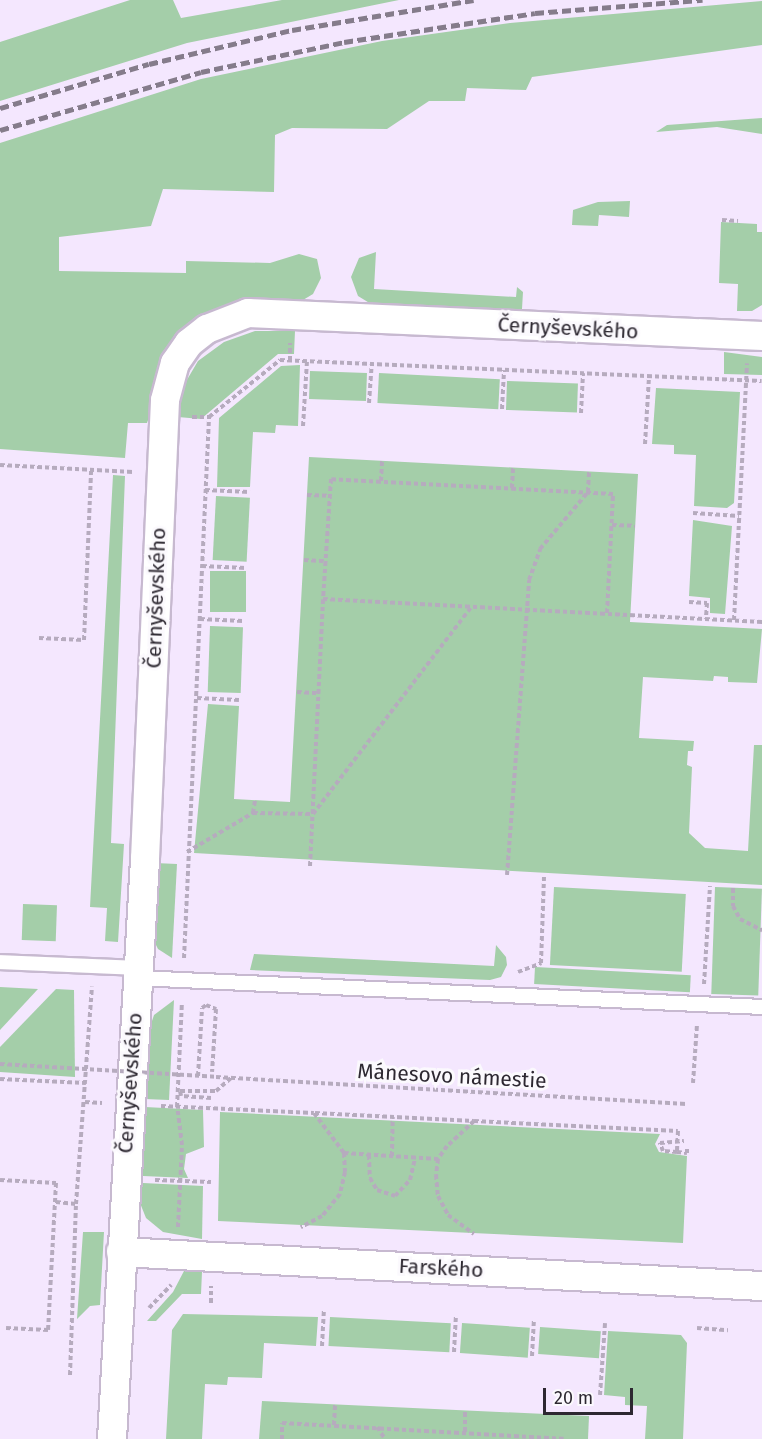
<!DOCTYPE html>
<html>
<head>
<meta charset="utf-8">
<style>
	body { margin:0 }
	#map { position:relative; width:762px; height:1439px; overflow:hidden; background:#f4e7fe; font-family:"Fira Sans",sans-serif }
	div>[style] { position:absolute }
	.green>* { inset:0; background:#a4cea9; transform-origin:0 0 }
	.path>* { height:4px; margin-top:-2px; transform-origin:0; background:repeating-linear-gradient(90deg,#b6abbe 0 4.5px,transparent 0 7.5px) }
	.roads { filter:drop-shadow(2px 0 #c7b9d0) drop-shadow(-2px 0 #c7b9d0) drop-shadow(0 2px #c7b9d0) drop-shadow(0 -2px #c7b9d0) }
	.lane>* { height:14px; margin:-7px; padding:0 7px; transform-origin:7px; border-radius:7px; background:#fff }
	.street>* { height:28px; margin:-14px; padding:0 14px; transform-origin:14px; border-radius:14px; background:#fff }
	.rail>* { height:4.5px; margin-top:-2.25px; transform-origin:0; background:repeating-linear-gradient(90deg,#857c8b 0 9px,transparent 0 13.5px) }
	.path-bridge>* { height:4px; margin-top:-2px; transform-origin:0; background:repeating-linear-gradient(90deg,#b6abbe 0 4.5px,transparent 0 7.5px) }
	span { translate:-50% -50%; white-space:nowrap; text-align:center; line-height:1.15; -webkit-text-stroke:6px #fbf9fd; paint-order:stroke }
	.street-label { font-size:21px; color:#2d2831 }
	.scale { position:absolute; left:543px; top:1388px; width:90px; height:27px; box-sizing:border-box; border:3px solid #2d2831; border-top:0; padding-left:8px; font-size:18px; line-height:21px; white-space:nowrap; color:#2d2831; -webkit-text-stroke:4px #fbf9fd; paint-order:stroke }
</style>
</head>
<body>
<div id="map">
	<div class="green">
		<i style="clip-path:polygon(130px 0,173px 0,181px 18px,282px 0,399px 0,187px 43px,0 101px,0 42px)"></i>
		<i style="clip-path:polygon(762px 1px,762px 45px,532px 77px,526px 90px,467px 88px,465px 101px,429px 101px,387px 129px,292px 128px,275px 135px,274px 192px,163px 189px,151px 226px,59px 237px,59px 271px,186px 273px,186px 261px,270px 263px,299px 254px,317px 259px,321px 278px,313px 294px,303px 300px,239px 305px,153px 406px,147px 423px,128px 423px,125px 458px,0 449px,0 143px,201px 79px,382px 41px,510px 23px)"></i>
		<i style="clip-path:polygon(762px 118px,762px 134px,717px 127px,656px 132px,667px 125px)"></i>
		<i style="clip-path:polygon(630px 201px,629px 217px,599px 215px,598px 226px,572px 225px,573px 210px,598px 202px)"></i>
		<i style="clip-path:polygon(721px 222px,757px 224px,757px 232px,762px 232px,762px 305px,752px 311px,737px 311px,738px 284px,719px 283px)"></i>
		<i style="clip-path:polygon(376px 252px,374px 289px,516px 297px,517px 287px,523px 292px,522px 309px,519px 313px,376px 307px,358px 296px,351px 277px,359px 258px)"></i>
		<i style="clip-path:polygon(255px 331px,295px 331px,294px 354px,278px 354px,201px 419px,178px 417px,181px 390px,198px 361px,224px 342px)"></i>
		<i style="clip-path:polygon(724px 352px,762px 357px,762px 375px,724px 374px)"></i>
		<i style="clip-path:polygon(300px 365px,298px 426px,276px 425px,275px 433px,253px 432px,250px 487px,217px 487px,219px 418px,281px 366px)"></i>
		<i style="left:310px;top:371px;width:57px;height:28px;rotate:2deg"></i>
		<i style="left:379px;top:373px;width:121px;height:30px;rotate:3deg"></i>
		<i style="left:507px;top:381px;width:71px;height:29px;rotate:2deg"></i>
		<i style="clip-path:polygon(656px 388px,740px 392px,734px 503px,727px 508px,694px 506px,696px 455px,674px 454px,674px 445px,652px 444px)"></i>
		<i style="clip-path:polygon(309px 457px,638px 474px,630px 622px,762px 629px,757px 683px,728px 682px,728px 677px,714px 676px,713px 681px,643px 677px,639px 738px,694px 741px,693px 751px,688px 751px,687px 765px,692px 767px,689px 833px,705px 848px,748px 851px,754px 745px,762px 745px,762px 885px,194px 853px,208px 704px,239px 706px,234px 799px,290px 802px)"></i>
		<i style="clip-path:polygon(113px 475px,125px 476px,111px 843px,124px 844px,118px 942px,105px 941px,107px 908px,90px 907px)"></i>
		<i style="left:216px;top:496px;width:34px;height:64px;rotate:3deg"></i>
		<i style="clip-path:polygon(693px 520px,732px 526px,725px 614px,710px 613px,710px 598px,689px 596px)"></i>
		<i style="left:210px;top:571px;width:36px;height:41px"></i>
		<i style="left:210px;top:626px;width:33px;height:66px;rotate:2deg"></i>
		<i style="clip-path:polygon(155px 863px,177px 864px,172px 958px,158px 949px,154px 941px)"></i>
		<i style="left:554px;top:887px;width:132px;height:78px;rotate:3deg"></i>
		<i style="left:715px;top:887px;width:47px;height:107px;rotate:2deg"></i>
		<i style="left:23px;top:904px;width:34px;height:36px;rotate:2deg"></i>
		<i style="clip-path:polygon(496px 945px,506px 957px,507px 965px,501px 977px,490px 980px,250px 970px,254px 954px,494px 966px)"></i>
		<i style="left:535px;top:967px;width:156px;height:17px;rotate:3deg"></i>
		<i style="clip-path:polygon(0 987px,38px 989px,0 1030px)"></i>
		<i style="clip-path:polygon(56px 989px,74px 990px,75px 1077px,0 1072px,0 1047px)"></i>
		<i style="clip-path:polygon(174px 1000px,169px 1100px,145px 1099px,146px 1039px,154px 1015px)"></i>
		<i style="clip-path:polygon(145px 1107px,203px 1110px,204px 1147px,186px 1154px,184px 1169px,188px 1178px,143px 1176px,139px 1173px)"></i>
		<i style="clip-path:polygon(220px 1112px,660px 1134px,655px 1144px,659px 1152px,687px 1156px,683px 1243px,218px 1221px)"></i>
		<i style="clip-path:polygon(143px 1183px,203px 1186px,202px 1239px,163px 1232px,146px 1218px,138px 1198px)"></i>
		<i style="clip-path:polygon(83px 1232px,104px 1232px,100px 1305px,90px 1306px,77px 1319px)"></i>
		<i style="clip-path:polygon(184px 1271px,202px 1272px,201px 1294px,182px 1294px,156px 1321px,147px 1321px,173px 1292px)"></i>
		<i style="clip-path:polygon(183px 1314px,318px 1317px,316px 1346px,264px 1343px,262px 1378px,228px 1377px,227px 1385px,205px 1384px,202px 1439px,166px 1439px,172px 1330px)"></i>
		<i style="left:330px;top:1317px;width:121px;height:29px;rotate:3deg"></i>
		<i style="left:462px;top:1323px;width:68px;height:30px;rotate:4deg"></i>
		<i style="left:540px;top:1327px;width:61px;height:27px;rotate:4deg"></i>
		<i style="clip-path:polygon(608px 1331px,681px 1335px,687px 1343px,683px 1439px,645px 1439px,647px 1406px,625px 1405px,625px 1397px,604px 1395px)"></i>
		<i style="clip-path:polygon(262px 1401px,589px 1416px,588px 1439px,259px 1439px)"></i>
	</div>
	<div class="path">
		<i style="left:722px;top:220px;width:16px;rotate:4deg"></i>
		<i style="left:290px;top:360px;width:17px;rotate:-90deg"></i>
		<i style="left:369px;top:403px;width:39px;rotate:-86deg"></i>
		<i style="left:502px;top:409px;width:39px;rotate:-87deg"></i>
		<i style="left:581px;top:413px;width:40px;rotate:-87.1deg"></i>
		<i style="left:192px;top:417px;width:17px"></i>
		<i style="left:303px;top:426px;width:65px;rotate:-86.5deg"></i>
		<i style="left:645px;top:444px;width:68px;rotate:-86.6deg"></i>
		<i style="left:0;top:465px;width:133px;rotate:3deg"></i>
		<i style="left:381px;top:481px;width:21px;rotate:-87deg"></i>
		<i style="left:512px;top:488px;width:21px;rotate:-87deg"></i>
		<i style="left:205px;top:490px;width:45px;rotate:2.5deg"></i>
		<i style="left:307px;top:495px;width:23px;rotate:2deg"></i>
		<i style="left:693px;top:513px;width:46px;rotate:3.7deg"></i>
		<i style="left:612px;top:525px;width:23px;rotate:2deg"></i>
		<i style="left:304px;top:560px;width:22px;rotate:3deg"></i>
		<i style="left:202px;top:566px;width:44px;rotate:2.6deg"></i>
		<i style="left:689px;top:602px;width:18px;rotate:3deg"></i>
		<i style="left:707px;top:603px;width:16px;rotate:94deg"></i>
		<i style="left:607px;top:613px;width:119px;rotate:-87.1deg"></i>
		<i style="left:613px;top:494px;width:282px;rotate:-177deg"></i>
		<i style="left:331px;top:479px;width:120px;rotate:93.8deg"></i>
		<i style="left:323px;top:599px;width:440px;rotate:3deg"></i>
		<i style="left:200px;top:619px;width:43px;rotate:2.7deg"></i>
		<i style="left:734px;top:620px;width:257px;rotate:-87.1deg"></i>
		<i style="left:39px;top:638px;width:45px;rotate:2.5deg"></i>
		<i style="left:84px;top:640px;width:170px;rotate:-87.6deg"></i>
		<i style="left:297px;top:692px;width:22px;rotate:3deg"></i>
		<i style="left:197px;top:698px;width:42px;rotate:2.7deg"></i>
		<i style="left:253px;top:813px;width:60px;rotate:1deg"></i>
		<i style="left:313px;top:814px;width:262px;rotate:-52.6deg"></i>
		<i style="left:187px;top:852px;width:77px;rotate:-30.6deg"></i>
		<i style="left:253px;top:813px;width:13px;rotate:-81deg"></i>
		<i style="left:310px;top:866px;width:267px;rotate:-87.2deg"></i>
		<i style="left:507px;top:875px;width:296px;rotate:-85.7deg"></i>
		<i style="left:529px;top:580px;width:33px;rotate:-70deg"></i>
		<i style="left:540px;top:549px;width:75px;rotate:-49.9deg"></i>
		<i style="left:588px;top:492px;width:21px;rotate:-87deg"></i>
		<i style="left:733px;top:888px;width:18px;rotate:90deg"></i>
		<i style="left:733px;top:906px;width:15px;rotate:62deg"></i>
		<i style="left:740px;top:919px;width:25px;rotate:27deg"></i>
		<i style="left:184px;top:958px;width:542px;rotate:-87.35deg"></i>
		<i style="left:209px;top:417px;width:91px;rotate:-38.8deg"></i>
		<i style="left:280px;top:360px;width:482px;rotate:2.5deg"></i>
		<i style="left:518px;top:972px;width:25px;rotate:-21deg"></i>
		<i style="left:541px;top:963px;width:86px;rotate:-88deg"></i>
		<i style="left:704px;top:984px;width:98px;rotate:-86.5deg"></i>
		<i style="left:198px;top:1076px;width:68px;rotate:-86.6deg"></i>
		<i style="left:202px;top:1008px;width:5px;rotate:-37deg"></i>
		<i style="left:206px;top:1005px;width:11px;rotate:22deg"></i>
		<i style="left:216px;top:1009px;width:63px;rotate:93.6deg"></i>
		<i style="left:216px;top:1077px;width:471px;rotate:3.3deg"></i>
		<i style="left:0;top:1079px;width:86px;rotate:2.7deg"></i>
		<i style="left:693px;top:1083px;width:59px;rotate:-86.1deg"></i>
		<i style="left:211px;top:1098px;width:30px;rotate:-176deg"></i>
		<i style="left:181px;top:1096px;width:5px;rotate:-101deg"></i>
		<i style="left:180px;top:1091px;width:36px"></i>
		<i style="left:216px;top:1091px;width:20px;rotate:-41deg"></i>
		<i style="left:85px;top:1102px;width:17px;rotate:3deg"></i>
		<i style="left:161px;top:1106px;width:153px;rotate:2.6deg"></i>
		<i style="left:314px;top:1113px;width:50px;rotate:53.1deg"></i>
		<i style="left:344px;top:1153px;width:19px;rotate:87deg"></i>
		<i style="left:345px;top:1172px;width:23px;rotate:103deg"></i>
		<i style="left:340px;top:1194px;width:28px;rotate:129deg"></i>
		<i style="left:322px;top:1216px;width:24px;rotate:152deg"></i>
		<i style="left:315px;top:1113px;width:159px;rotate:2.9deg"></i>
		<i style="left:474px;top:1121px;width:37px;rotate:137deg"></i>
		<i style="left:447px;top:1146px;width:16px;rotate:125deg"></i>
		<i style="left:438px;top:1159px;width:16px;rotate:97deg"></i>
		<i style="left:436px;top:1175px;width:21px;rotate:85deg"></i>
		<i style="left:438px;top:1196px;width:21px;rotate:62deg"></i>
		<i style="left:448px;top:1215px;width:32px;rotate:36deg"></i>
		<i style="left:474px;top:1121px;width:204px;rotate:2.8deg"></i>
		<i style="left:678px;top:1131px;width:21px;rotate:93deg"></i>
		<i style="left:677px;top:1152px;width:10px;rotate:6deg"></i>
		<i style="left:687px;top:1153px;width:6px;rotate:-90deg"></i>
		<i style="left:677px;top:1152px;width:14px;rotate:-176deg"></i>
		<i style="left:663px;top:1151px;width:9px;rotate:-111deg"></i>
		<i style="left:660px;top:1143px;width:24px;rotate:-5deg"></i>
		<i style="left:344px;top:1153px;width:94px;rotate:3.7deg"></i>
		<i style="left:369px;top:1155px;width:23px;rotate:88deg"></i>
		<i style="left:370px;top:1178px;width:14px;rotate:60deg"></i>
		<i style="left:377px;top:1190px;width:19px;rotate:18deg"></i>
		<i style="left:395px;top:1196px;width:22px;rotate:-47deg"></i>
		<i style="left:410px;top:1180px;width:23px;rotate:-77deg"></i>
		<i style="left:392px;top:1156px;width:39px;rotate:-89deg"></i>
		<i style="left:0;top:1180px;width:56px;rotate:3.1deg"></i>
		<i style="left:56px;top:1183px;width:147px;rotate:93.1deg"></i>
		<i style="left:48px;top:1330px;width:42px;rotate:-177.3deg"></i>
		<i style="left:155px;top:1180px;width:56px;rotate:2deg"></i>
		<i style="left:56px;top:1202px;width:20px;rotate:6deg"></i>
		<i style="left:178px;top:1227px;width:82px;rotate:-87.2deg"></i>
		<i style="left:182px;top:1145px;width:38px;rotate:-97deg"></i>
		<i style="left:177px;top:1107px;width:105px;rotate:-87.3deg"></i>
		<i style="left:211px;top:1303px;width:17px;rotate:-90deg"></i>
		<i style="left:149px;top:1308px;width:32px;rotate:-46deg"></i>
		<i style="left:697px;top:1328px;width:31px;rotate:4deg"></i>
		<i style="left:322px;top:1346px;width:36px;rotate:-87deg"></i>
		<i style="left:454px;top:1352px;width:36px;rotate:-87deg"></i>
		<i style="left:532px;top:1356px;width:36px;rotate:-87deg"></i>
		<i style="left:70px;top:1375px;width:171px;rotate:-88deg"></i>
		<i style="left:76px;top:1204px;width:218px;rotate:-85.8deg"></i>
		<i style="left:600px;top:1395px;width:72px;rotate:-86deg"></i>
		<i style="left:334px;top:1425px;width:21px;rotate:-87deg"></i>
		<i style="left:377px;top:1427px;width:14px;rotate:56deg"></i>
		<i style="left:465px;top:1432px;width:22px;rotate:-90deg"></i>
		<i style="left:282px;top:1439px;width:16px;rotate:-90deg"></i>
		<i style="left:282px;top:1423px;width:282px;rotate:3.2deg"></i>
	</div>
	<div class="roads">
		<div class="lane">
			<i style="left:0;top:962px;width:138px;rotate:2.5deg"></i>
			<i style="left:138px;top:978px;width:625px;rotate:2.66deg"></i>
		</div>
		<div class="street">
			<i style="left:121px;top:1252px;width:642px;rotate:3.04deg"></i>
			<i style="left:112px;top:1439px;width:581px;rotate:-86.74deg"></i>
			<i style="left:145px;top:859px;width:459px;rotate:-87.5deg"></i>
			<i style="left:165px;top:400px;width:38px;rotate:-75deg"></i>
			<i style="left:175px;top:363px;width:24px;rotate:-55deg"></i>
			<i style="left:189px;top:343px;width:23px;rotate:-38deg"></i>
			<i style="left:207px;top:329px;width:44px;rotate:-21.3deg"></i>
			<i style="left:248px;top:313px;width:515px;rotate:2.56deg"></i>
		</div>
	</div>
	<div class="rail">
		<i style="left:0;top:108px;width:155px;rotate:-16.5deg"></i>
		<i style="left:149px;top:64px;width:147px;rotate:-13.4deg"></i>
		<i style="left:292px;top:30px;width:184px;rotate:-9.4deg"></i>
		<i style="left:0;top:130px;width:209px;rotate:-16.1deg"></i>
		<i style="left:201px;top:72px;width:146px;rotate:-11.8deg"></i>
		<i style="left:344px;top:42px;width:193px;rotate:-8.6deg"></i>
		<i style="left:535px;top:13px;width:168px;rotate:-4.5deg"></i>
	</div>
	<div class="path-bridge">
		<i style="left:0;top:1064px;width:216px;rotate:3.4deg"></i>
	</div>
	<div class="street-label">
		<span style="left:568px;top:328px;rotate:3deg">Černyševského</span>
		<span style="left:156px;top:598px;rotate:-88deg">Černyševského</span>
		<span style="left:452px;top:1076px;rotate:3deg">Mánesovo námestie</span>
		<span style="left:130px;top:1083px;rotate:-86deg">Černyševského</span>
		<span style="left:441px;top:1268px;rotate:3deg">Farského</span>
	</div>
	<div class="scale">20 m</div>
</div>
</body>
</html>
